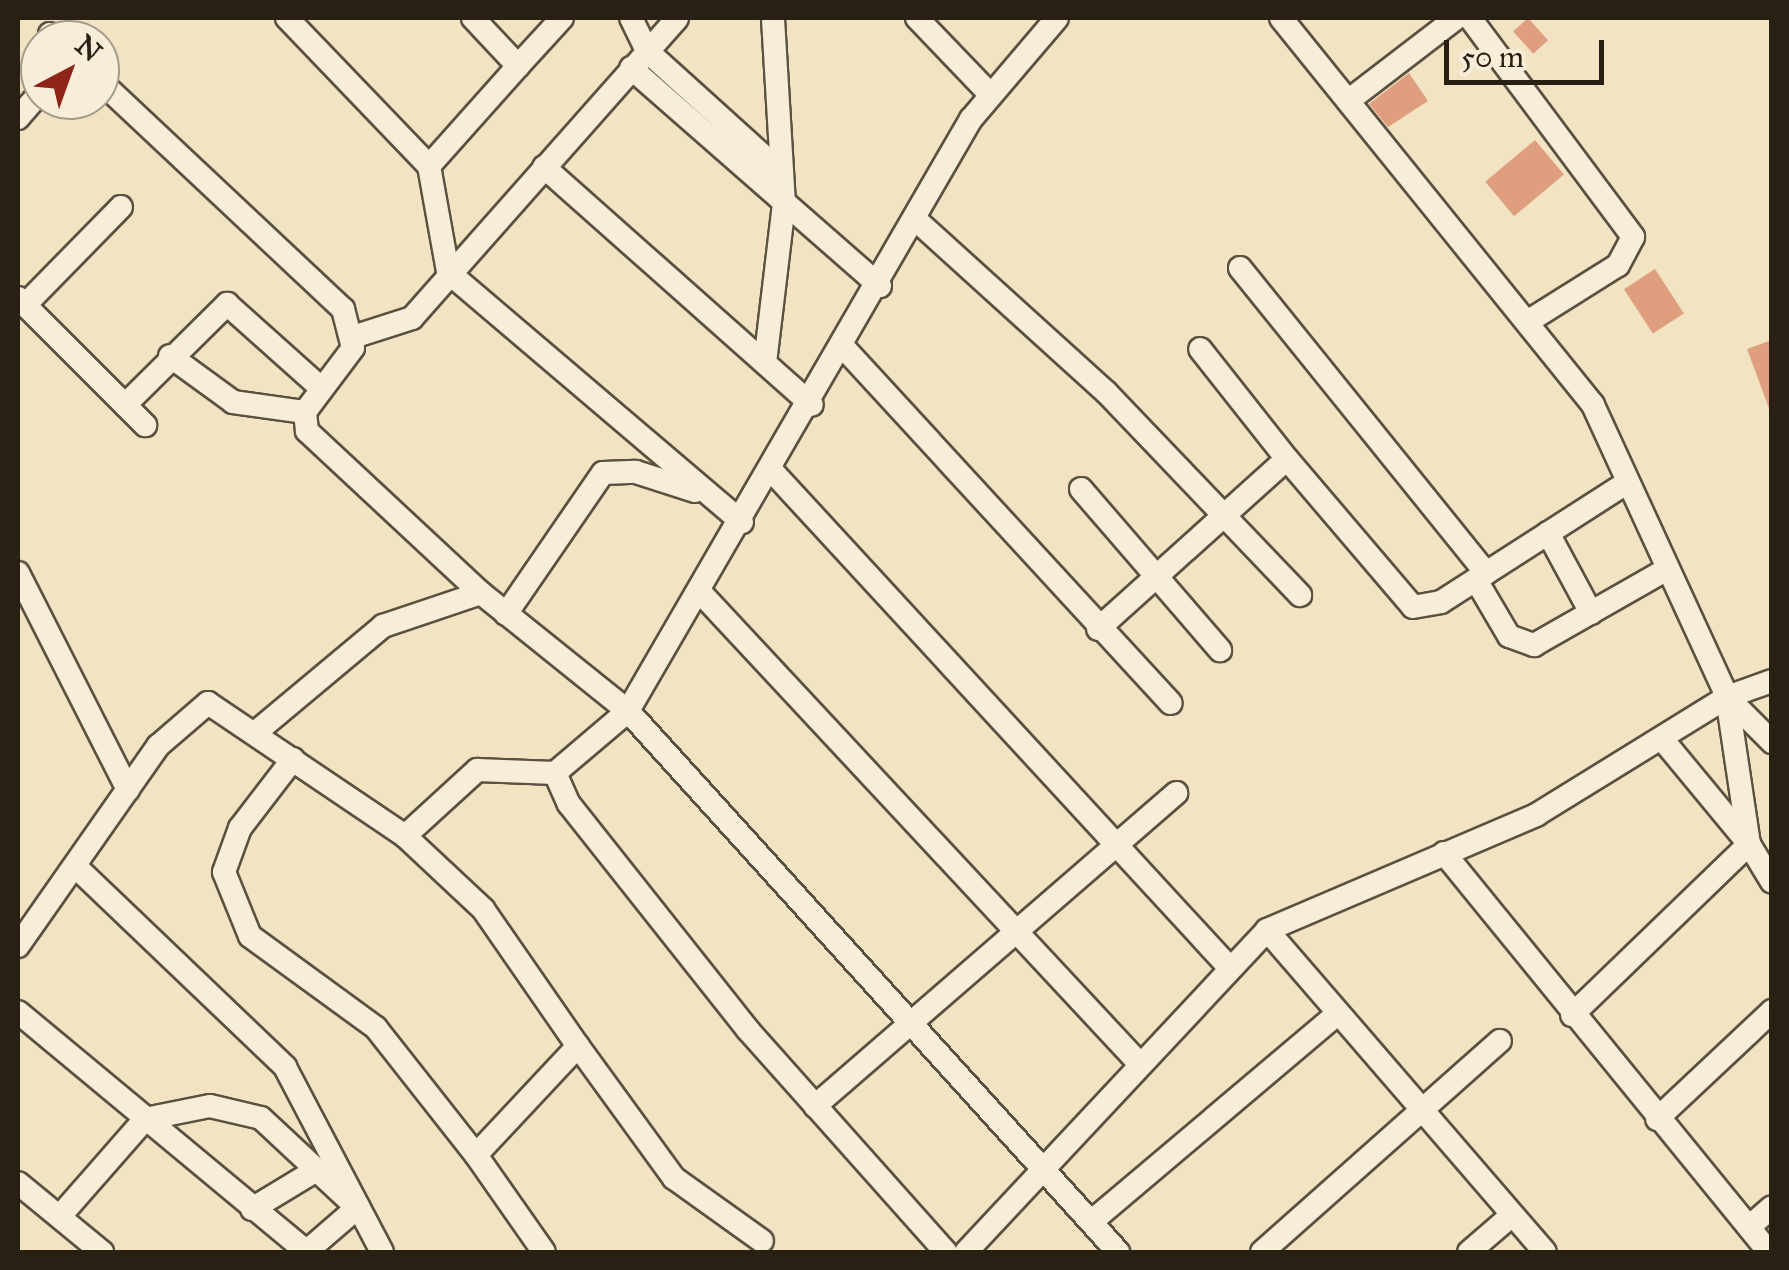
<!DOCTYPE html>
<html>
<head>
<meta charset="utf-8">
<style>
	body { margin:0 }
	#map { position:relative; width:1789px; height:1270px; overflow:hidden; background:#f2e3c3; font-family:"IM FELL Great Primer",serif }
	div>[style] { position:absolute }
	.building>* { inset:0; background:#df9f7e; transform-origin:0 0 }
	.roads { filter:drop-shadow(2px 0 #5b5140) drop-shadow(-2px 0 #5b5140) drop-shadow(0 2px #5b5140) drop-shadow(0 -2px #5b5140) }
	.minor>* { height:22px; margin:-11px; padding:0 11px; transform-origin:11px; border-radius:11px; background:#f7edd8 }
	span { translate:-50% -50%; white-space:nowrap; text-align:center; line-height:1.15; -webkit-text-stroke:10px #f7edd8; paint-order:stroke }
	.frame { position:absolute; inset:0; border:20px solid #292014; pointer-events:none }
	.north { position:absolute; left:20px; top:20px; width:100px; height:100px; box-sizing:border-box; background:#f7edd8; border:2px solid #a59b8a; border-radius:50%; rotate:41deg; font-size:28px; font-weight:700; line-height:40px; text-align:center; color:#292014 }
	.north::after { content:''; display:block; margin:auto; width:35px; height:45px; background:#8f2418; clip-path:polygon(50% 0,100% 100%,50% 72%,0 100%) }
	.scale { position:absolute; left:1444px; top:40px; width:160px; height:45px; box-sizing:border-box; border:5px solid #292014; border-top:0; padding-left:12px; font-size:30px; line-height:35px; white-space:nowrap; color:#292014; -webkit-text-stroke:8px #f7edd8; paint-order:stroke }
</style>
</head>
<body>
<div id="map">
	<div class="building">
		<i style="left:1528px;top:18px;width:30px;height:20px;rotate:48deg"></i>
		<i style="clip-path:polygon(1409px 73px,1428px 101px,1388px 127px,1369px 104px)"></i>
		<i style="left:1535px;top:140px;width:45px;height:65px;rotate:50deg"></i>
		<i style="left:1655px;top:269px;width:53px;height:37px;rotate:57deg"></i>
		<i style="clip-path:polygon(1772px 340px,1772px 411px,1770px 411px,1747px 349px)"></i>
	</div>
	<div class="roads">
		<div class="minor">
			<i style="left:287px;top:18px;width:205px;rotate:46.2deg"></i>
			<i style="left:429px;top:166px;width:134px;rotate:-48.3deg"></i>
			<i style="left:473px;top:18px;width:66px;rotate:46.8deg"></i>
			<i style="left:518px;top:66px;width:65px;rotate:-47.5deg"></i>
			<i style="left:631px;top:18px;width:37px;rotate:64deg"></i>
			<i style="left:647px;top:51px;width:179px;rotate:42.1deg"></i>
			<i style="left:917px;top:18px;width:104px;rotate:46.2deg"></i>
			<i style="left:1057px;top:18px;width:133px;rotate:130.4deg"></i>
			<i style="left:971px;top:119px;width:684px;rotate:120.09deg"></i>
			<i style="left:628px;top:711px;width:730px;rotate:47.83deg"></i>
			<i style="left:1281px;top:18px;width:497px;rotate:51.1deg"></i>
			<i style="left:1593px;top:405px;width:321px;rotate:65.3deg"></i>
			<i style="left:1727px;top:697px;width:149px;rotate:81.5deg"></i>
			<i style="left:1749px;top:844px;width:44px;rotate:58.8deg"></i>
			<i style="left:1470px;top:18px;width:273px;rotate:53.3deg"></i>
			<i style="left:1633px;top:237px;width:32px;rotate:118deg"></i>
			<i style="left:1618px;top:265px;width:107px;rotate:147.9deg"></i>
			<i style="left:50px;top:34px;width:9px;rotate:41deg"></i>
			<i style="left:631px;top:68px;width:331px;rotate:41.2deg"></i>
			<i style="left:100px;top:81px;width:333px;rotate:43.2deg"></i>
			<i style="left:343px;top:309px;width:40px;rotate:75.6deg"></i>
			<i style="left:353px;top:348px;width:80px;rotate:126.9deg"></i>
			<i style="left:305px;top:412px;width:19px;rotate:84deg"></i>
			<i style="left:307px;top:431px;width:238px;rotate:43deg"></i>
			<i style="left:481px;top:593px;width:189px;rotate:38.8deg"></i>
			<i style="left:628px;top:711px;width:96px;rotate:139.7deg"></i>
			<i style="left:555px;top:773px;width:34px;rotate:66deg"></i>
			<i style="left:569px;top:804px;width:288px;rotate:51.6deg"></i>
			<i style="left:748px;top:1030px;width:297px;rotate:48.3deg"></i>
			<i style="left:1348px;top:101px;width:136px;rotate:-37.5deg"></i>
			<i style="left:18px;top:118px;width:33px;rotate:-49deg"></i>
			<i style="left:429px;top:166px;width:108px;rotate:79.8deg"></i>
			<i style="left:448px;top:272px;width:386px;rotate:40.4deg"></i>
			<i style="left:544px;top:167px;width:358px;rotate:41.6deg"></i>
			<i style="left:915px;top:219px;width:258px;rotate:42.2deg"></i>
			<i style="left:1106px;top:392px;width:281px;rotate:46.3deg"></i>
			<i style="left:1240px;top:268px;width:392px;rotate:51.1deg"></i>
			<i style="left:18px;top:298px;width:180px;rotate:45deg"></i>
			<i style="left:25px;top:305px;width:137px;rotate:-45.6deg"></i>
			<i style="left:356px;top:336px;width:59px;rotate:-17.8deg"></i>
			<i style="left:412px;top:318px;width:400px;rotate:-48.5deg"></i>
			<i style="left:845px;top:349px;width:481px;rotate:47.4deg"></i>
			<i style="left:170px;top:356px;width:78px;rotate:36.1deg"></i>
			<i style="left:233px;top:402px;width:73px;rotate:7.9deg"></i>
			<i style="left:765px;top:363px;width:160px;rotate:-83.2deg"></i>
			<i style="left:784px;top:204px;width:186px;rotate:-93.4deg"></i>
			<i style="left:125px;top:405px;width:144px;rotate:-44.7deg"></i>
			<i style="left:227px;top:304px;width:127px;rotate:41.8deg"></i>
			<i style="left:1287px;top:459px;width:194px;rotate:49.6deg"></i>
			<i style="left:1413px;top:607px;width:28px;rotate:-10deg"></i>
			<i style="left:1441px;top:602px;width:222px;rotate:-32.7deg"></i>
			<i style="left:772px;top:471px;width:673px;rotate:47.35deg"></i>
			<i style="left:1081px;top:489px;width:213px;rotate:49.2deg"></i>
			<i style="left:1548px;top:533px;width:91px;rotate:61.7deg"></i>
			<i style="left:18px;top:573px;width:243px;rotate:63.1deg"></i>
			<i style="left:1476px;top:580px;width:65px;rotate:59.5deg"></i>
			<i style="left:1509px;top:636px;width:27px;rotate:20deg"></i>
			<i style="left:1534px;top:645px;width:153px;rotate:-29.7deg"></i>
			<i style="left:700px;top:592px;width:641px;rotate:47.02deg"></i>
			<i style="left:506px;top:614px;width:171px;rotate:-55.5deg"></i>
			<i style="left:603px;top:473px;width:33px;rotate:-2deg"></i>
			<i style="left:636px;top:472px;width:62px;rotate:17.9deg"></i>
			<i style="left:1098px;top:629px;width:254px;rotate:-42deg"></i>
			<i style="left:1287px;top:459px;width:140px;rotate:-128.3deg"></i>
			<i style="left:1727px;top:697px;width:64px;rotate:45deg"></i>
			<i style="left:255px;top:733px;width:167px;rotate:-39.9deg"></i>
			<i style="left:383px;top:626px;width:103px;rotate:-18.6deg"></i>
			<i style="left:293px;top:759px;width:87px;rotate:127.5deg"></i>
			<i style="left:240px;top:828px;width:47px;rotate:110deg"></i>
			<i style="left:224px;top:872px;width:69px;rotate:67.9deg"></i>
			<i style="left:250px;top:936px;width:156px;rotate:36.1deg"></i>
			<i style="left:376px;top:1028px;width:162px;rotate:51.8deg"></i>
			<i style="left:405px;top:836px;width:107px;rotate:43.1deg"></i>
			<i style="left:483px;top:909px;width:167px;rotate:55.3deg"></i>
			<i style="left:578px;top:1046px;width:149px;rotate:133.1deg"></i>
			<i style="left:476px;top:1155px;width:118px;rotate:55deg"></i>
			<i style="left:1444px;top:853px;width:515px;rotate:50.84deg"></i>
			<i style="left:75px;top:866px;width:291px;rotate:43.7deg"></i>
			<i style="left:285px;top:1067px;width:209px;rotate:62.3deg"></i>
			<i style="left:1267px;top:930px;width:425px;rotate:49.2deg"></i>
			<i style="left:18px;top:946px;width:244px;rotate:-55deg"></i>
			<i style="left:158px;top:746px;width:66px;rotate:-40.7deg"></i>
			<i style="left:208px;top:703px;width:238px;rotate:34deg"></i>
			<i style="left:405px;top:836px;width:98px;rotate:-42.5deg"></i>
			<i style="left:477px;top:770px;width:78px;rotate:2.2deg"></i>
			<i style="left:18px;top:1012px;width:376px;rotate:39.7deg"></i>
			<i style="left:1572px;top:1015px;width:246px;rotate:-44deg"></i>
			<i style="left:1749px;top:844px;width:135px;rotate:-129.6deg"></i>
			<i style="left:578px;top:1046px;width:163px;rotate:54deg"></i>
			<i style="left:674px;top:1178px;width:108px;rotate:35.6deg"></i>
			<i style="left:815px;top:1106px;width:478px;rotate:-40.9deg"></i>
			<i style="left:1657px;top:1119px;width:158px;rotate:-43.2deg"></i>
			<i style="left:18px;top:1183px;width:109px;rotate:39.4deg"></i>
			<i style="left:252px;top:1209px;width:71px;rotate:-31.2deg"></i>
			<i style="left:61px;top:1215px;width:128px;rotate:-48.8deg"></i>
			<i style="left:145px;top:1119px;width:66px;rotate:-11.3deg"></i>
			<i style="left:210px;top:1106px;width:52px;rotate:13.2deg"></i>
			<i style="left:261px;top:1118px;width:123px;rotate:43deg"></i>
			<i style="left:1091px;top:1222px;width:319px;rotate:-40.2deg"></i>
			<i style="left:1749px;top:1227px;width:30px;rotate:-41deg"></i>
			<i style="left:306px;top:1252px;width:69px;rotate:-40.9deg"></i>
			<i style="left:966px;top:1252px;width:441px;rotate:-46.9deg"></i>
			<i style="left:1267px;top:930px;width:293px;rotate:-23.1deg"></i>
			<i style="left:1536px;top:815px;width:225px;rotate:-31.7deg"></i>
			<i style="left:1727px;top:697px;width:48px;rotate:-19.6deg"></i>
			<i style="left:1262px;top:1252px;width:318px;rotate:-41.6deg"></i>
			<i style="left:1469px;top:1252px;width:55px;rotate:-40.6deg"></i>
		</div>
	</div>
	<div class="frame"></div>
	<div class="north">N</div>
	<div class="scale">50 m</div>
</div>
</body>
</html>
